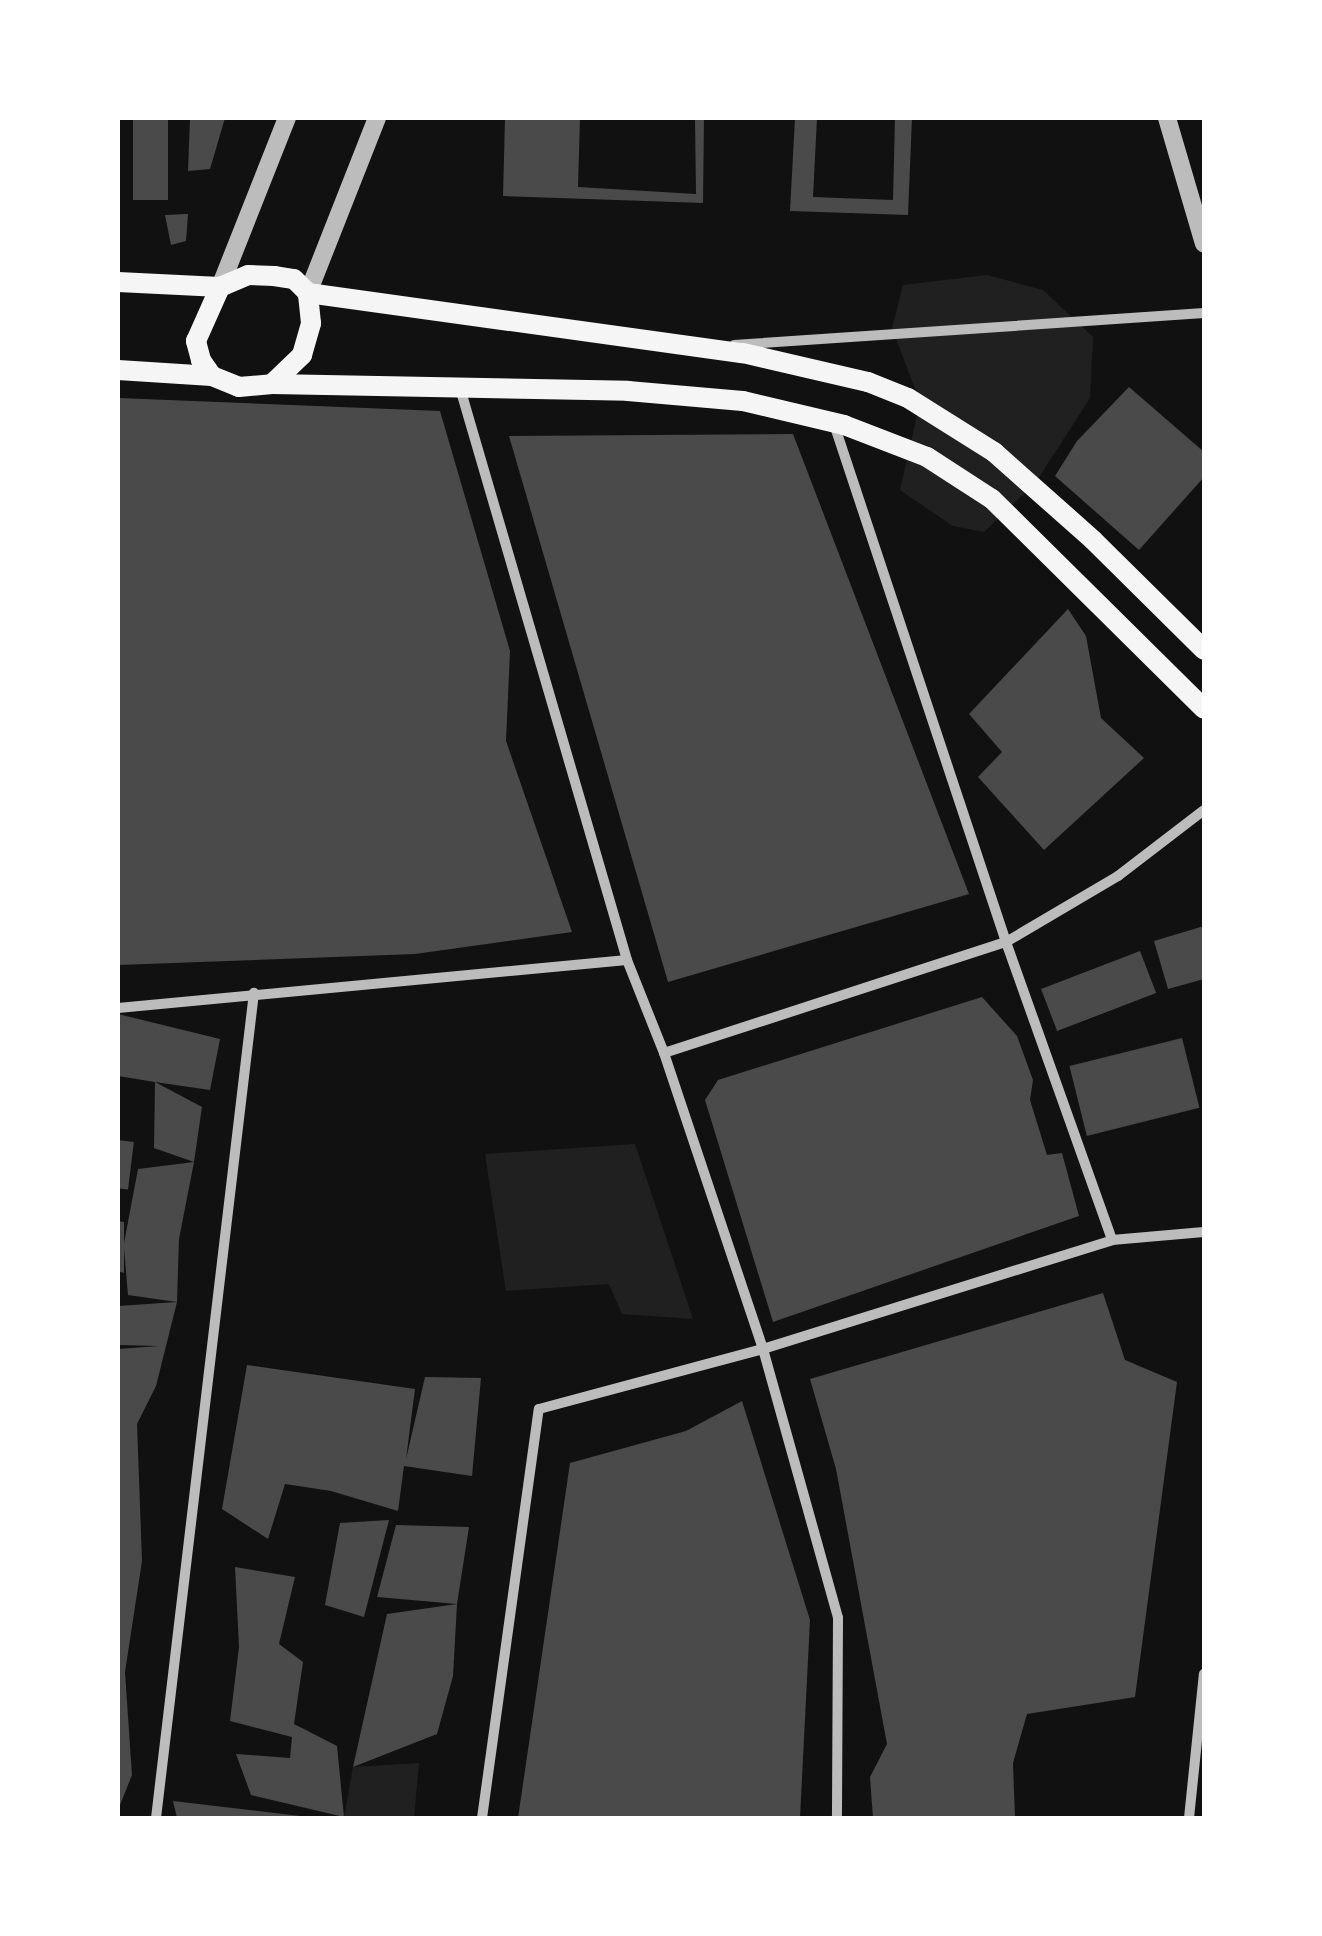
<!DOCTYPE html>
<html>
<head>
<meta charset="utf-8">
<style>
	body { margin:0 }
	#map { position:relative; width:1322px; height:1936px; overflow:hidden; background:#111; font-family:"PT Sans",sans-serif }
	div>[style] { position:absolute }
	.green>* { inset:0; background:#202020 }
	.building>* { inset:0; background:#4a4a4a; transform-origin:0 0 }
	.minor>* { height:10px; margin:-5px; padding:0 5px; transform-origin:5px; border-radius:5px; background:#bcbcbc }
	.tertiary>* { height:18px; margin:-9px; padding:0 9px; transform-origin:9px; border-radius:9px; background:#bcbcbc }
	.secondary>* { height:20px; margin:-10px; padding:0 10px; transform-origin:10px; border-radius:10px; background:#f5f5f5 }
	span { translate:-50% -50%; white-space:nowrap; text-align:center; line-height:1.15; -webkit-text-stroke:10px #fff; paint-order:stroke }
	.frame { position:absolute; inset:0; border:120px solid #fff; pointer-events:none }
</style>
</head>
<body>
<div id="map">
	<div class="green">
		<i style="clip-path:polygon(987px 275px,1043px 290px,1093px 337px,1090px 398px,1036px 482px,984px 532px,953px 526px,900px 490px,920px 402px,892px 328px,903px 285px)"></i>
		<i style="clip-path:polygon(635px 1144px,693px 1319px,622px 1314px,609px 1284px,506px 1291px,485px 1154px)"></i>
		<i style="clip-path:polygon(419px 1763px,414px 1818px,344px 1818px,353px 1767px)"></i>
	</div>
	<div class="building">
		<i style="left:133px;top:118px;width:35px;height:82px"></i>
		<i style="clip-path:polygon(190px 118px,225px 118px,210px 169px,188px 171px)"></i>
		<i style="clip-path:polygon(505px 118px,580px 118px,578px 187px,696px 194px,695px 118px,704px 118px,703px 203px,503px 196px)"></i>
		<i style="clip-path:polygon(795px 118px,817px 118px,813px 197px,893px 200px,895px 118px,912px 118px,908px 215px,790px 211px)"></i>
		<i style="clip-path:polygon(188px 214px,186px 241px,171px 245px,165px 215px)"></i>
		<i style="clip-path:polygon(1129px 387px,1204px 452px,1204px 477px,1139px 550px,1055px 476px,1077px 441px)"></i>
		<i style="clip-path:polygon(118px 398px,440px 411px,510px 651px,506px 741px,572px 932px,415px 954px,118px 965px)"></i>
		<i style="clip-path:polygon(793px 434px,969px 894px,668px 982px,509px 436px)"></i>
		<i style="clip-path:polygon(1068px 609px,1086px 636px,1101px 718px,1144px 758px,1044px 850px,978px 777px,1002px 752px,969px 714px)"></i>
		<i style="clip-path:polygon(1204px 926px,1204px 979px,1168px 989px,1154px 941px)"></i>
		<i style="left:1140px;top:951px;width:45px;height:106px;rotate:69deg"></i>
		<i style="clip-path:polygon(982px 997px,1017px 1036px,1033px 1080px,1030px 1100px,1047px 1155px,1062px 1153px,1079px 1216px,773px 1322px,705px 1100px,718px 1080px)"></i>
		<i style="clip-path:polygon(118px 1014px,220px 1039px,210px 1090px,155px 1082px,202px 1107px,194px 1162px,179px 1239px,177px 1302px,156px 1386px,137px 1424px,142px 1561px,125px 1672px,132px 1775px,118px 1810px,118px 1349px,159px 1346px,118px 1345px,118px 1306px,177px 1302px,128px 1295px,124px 1248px,124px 1273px,118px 1271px,118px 1221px,124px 1222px,124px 1243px,138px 1169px,194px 1162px,154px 1148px,155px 1082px,118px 1076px)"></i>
		<i style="left:1182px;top:1038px;width:72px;height:116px;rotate:76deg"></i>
		<i style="left:118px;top:1140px;width:16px;height:48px;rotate:7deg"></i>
		<i style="clip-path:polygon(1103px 1293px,1125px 1360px,1177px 1382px,1135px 1697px,1027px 1714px,1013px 1763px,1015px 1818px,873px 1818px,870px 1777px,887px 1744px,836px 1469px,810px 1379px)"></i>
		<i style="clip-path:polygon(247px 1365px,415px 1389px,406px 1459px,425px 1377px,481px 1378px,472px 1476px,404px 1466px,398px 1511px,331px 1491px,285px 1484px,268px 1539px,222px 1509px)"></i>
		<i style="clip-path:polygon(742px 1401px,810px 1620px,800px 1818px,518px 1818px,570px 1463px,686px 1431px)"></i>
		<i style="clip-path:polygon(389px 1520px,364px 1617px,325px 1605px,340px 1523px)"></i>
		<i style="clip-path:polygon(396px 1525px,469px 1527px,457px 1604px,453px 1676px,437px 1734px,353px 1767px,387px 1614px,457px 1604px,377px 1597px)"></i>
		<i style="clip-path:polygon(235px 1567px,295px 1577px,279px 1644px,303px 1662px,294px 1724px,337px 1746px,344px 1817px,251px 1795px,236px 1754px,290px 1758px,292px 1737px,230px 1721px,239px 1647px)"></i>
		<i style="clip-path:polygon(173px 1801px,300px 1816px,300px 1818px,177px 1818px)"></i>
	</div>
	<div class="minor">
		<i style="left:734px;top:345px;width:471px;rotate:-3.9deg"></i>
		<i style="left:460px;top:388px;width:596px;rotate:73.72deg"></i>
		<i style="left:627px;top:960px;width:100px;rotate:68.3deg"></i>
		<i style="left:664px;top:1053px;width:312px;rotate:71.5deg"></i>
		<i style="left:763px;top:1349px;width:279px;rotate:74.4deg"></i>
		<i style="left:838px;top:1618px;width:200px;rotate:90.3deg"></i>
		<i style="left:834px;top:424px;width:546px;rotate:71.63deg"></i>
		<i style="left:1006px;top:942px;width:316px;rotate:70.4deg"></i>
		<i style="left:118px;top:1008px;width:511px;rotate:-5.39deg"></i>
		<i style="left:664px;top:1053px;width:360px;rotate:-18deg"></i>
		<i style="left:1006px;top:942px;width:130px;rotate:-30.5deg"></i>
		<i style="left:1118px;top:876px;width:108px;rotate:-37.5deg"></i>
		<i style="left:156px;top:1818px;width:831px;rotate:-83.23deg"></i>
		<i style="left:482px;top:1818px;width:413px;rotate:-82.1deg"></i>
		<i style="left:539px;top:1409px;width:232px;rotate:-15deg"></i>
		<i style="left:763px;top:1349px;width:366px;rotate:-17.3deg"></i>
		<i style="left:1112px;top:1240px;width:92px;rotate:-5deg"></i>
		<i style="left:1189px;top:1818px;width:145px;rotate:-84.1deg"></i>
	</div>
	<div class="tertiary">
		<i style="left:1167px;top:118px;width:131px;rotate:73.6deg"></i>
		<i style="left:220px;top:287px;width:182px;rotate:-68.4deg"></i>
		<i style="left:308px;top:293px;width:188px;rotate:-68.5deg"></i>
	</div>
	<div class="secondary">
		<i style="left:118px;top:282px;width:102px;rotate:2.8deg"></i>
		<i style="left:220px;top:287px;width:30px;rotate:-23deg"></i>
		<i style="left:248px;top:275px;width:26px;rotate:2deg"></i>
		<i style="left:274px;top:276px;width:20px;rotate:9deg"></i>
		<i style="left:294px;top:279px;width:20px;rotate:45deg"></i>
		<i style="left:308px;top:293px;width:439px;rotate:7.9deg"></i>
		<i style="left:743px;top:353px;width:128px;rotate:13.1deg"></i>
		<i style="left:868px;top:382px;width:43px;rotate:21.8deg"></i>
		<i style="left:908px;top:398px;width:102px;rotate:32.1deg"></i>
		<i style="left:994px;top:452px;width:132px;rotate:41.6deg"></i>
		<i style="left:1093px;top:540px;width:156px;rotate:44.7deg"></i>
		<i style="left:118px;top:370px;width:94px;rotate:3.7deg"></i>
		<i style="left:212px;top:376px;width:29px;rotate:22deg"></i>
		<i style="left:239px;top:387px;width:33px;rotate:-5deg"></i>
		<i style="left:272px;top:384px;width:356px;rotate:1.1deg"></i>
		<i style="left:628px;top:391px;width:115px;rotate:5deg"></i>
		<i style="left:743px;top:401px;width:104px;rotate:13.4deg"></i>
		<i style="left:844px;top:425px;width:89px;rotate:21.1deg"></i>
		<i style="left:927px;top:457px;width:77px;rotate:32.9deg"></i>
		<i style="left:992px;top:499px;width:298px;rotate:44.7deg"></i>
		<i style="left:212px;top:376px;width:19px;rotate:-125deg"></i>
		<i style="left:201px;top:360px;width:20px;rotate:-105deg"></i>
		<i style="left:196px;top:341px;width:59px;rotate:-66deg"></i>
		<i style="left:272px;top:384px;width:42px;rotate:-44deg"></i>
		<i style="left:302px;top:355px;width:33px;rotate:-74deg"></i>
		<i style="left:311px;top:323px;width:30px;rotate:-96deg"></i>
	</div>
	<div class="frame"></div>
</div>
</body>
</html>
